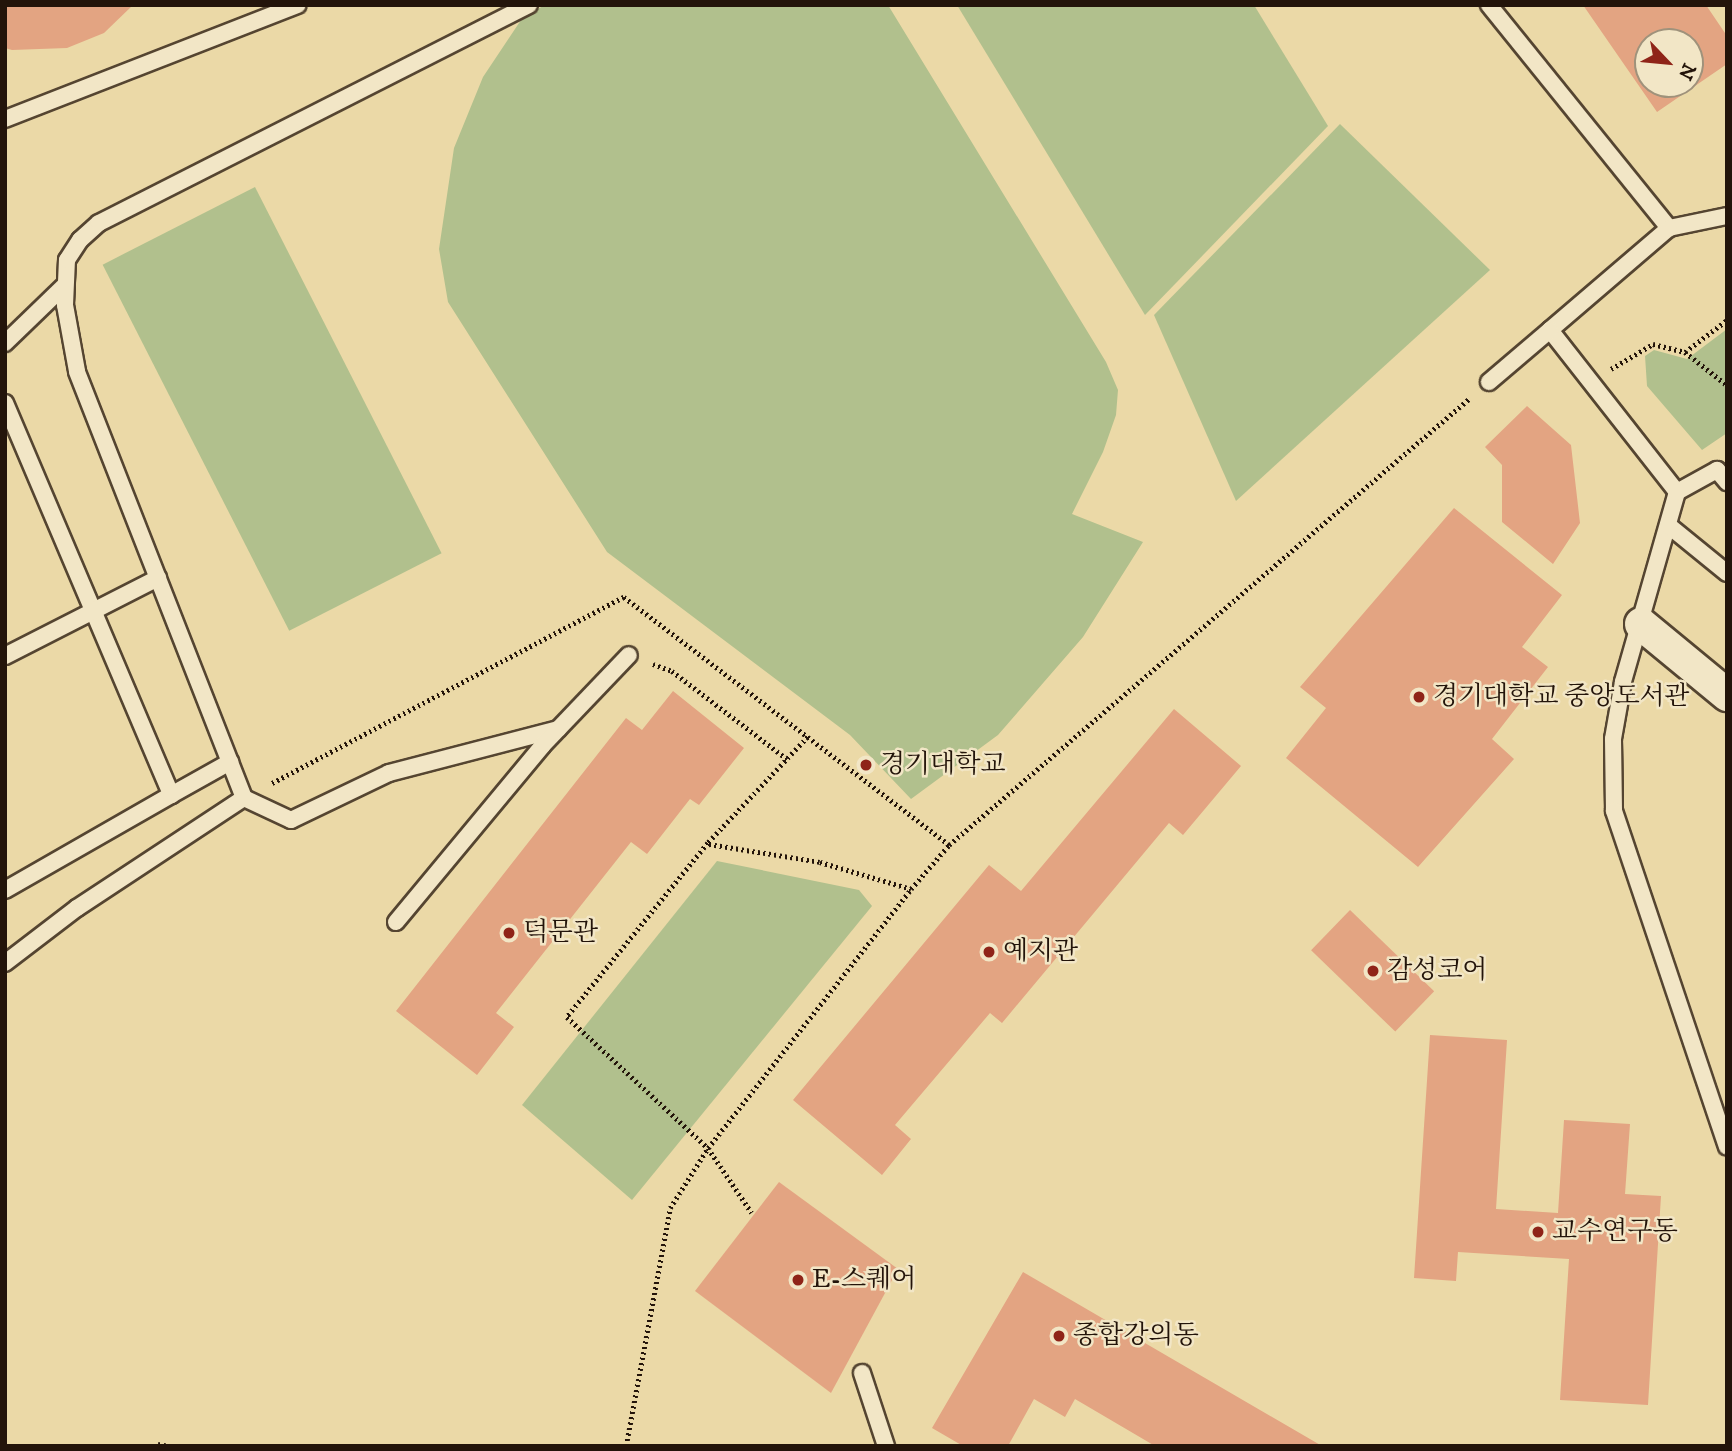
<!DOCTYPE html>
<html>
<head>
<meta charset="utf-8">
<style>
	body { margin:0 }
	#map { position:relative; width:1732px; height:1451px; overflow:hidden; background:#ebd9a7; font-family:"IM FELL DW Pica","Noto Serif KR",serif }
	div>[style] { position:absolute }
	.green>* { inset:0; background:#b1c08d; transform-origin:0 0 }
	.building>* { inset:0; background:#e3a482; transform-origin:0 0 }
	.path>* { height:4.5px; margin-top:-2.25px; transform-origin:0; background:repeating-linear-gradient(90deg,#23140a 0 2px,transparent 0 5.5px) }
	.roads { filter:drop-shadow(2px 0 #554531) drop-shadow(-2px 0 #554531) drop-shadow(0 2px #554531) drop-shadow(0 -2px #554531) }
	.lane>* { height:16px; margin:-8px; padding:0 8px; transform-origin:8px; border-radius:8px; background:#f2e6c6 }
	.street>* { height:32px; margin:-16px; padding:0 16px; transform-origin:16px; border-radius:16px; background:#f2e6c6 }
	.dots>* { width:19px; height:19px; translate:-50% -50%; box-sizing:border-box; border:4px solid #f2e6c6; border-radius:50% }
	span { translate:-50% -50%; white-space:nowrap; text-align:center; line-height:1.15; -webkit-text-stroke:5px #f2e6c6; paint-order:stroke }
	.poi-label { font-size:26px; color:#23140a }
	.left { translate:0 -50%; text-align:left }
	.frame { position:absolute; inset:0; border:7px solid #23140a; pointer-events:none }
	.north { position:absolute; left:1634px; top:28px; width:70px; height:70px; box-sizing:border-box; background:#f2e6c6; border:2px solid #9f927b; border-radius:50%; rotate:116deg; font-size:19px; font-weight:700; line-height:28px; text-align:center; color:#23140a }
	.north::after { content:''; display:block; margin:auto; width:24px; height:32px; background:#8f2418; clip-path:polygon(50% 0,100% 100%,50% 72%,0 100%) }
</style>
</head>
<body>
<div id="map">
	<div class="green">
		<i style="clip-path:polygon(545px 5px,888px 5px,1106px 362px,1118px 390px,1116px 415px,1103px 452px,1072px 514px,1143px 542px,1083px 637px,998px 735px,911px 799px,850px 735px,607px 552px,448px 302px,439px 249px,454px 148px,483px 77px,523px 17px)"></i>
		<i style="clip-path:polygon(957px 5px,1254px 5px,1328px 126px,1145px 315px)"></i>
		<i style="clip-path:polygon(1340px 124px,1490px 270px,1236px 501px,1154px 315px)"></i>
		<i style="left:255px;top:187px;width:411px;height:171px;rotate:63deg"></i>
		<i style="clip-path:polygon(1727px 329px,1727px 433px,1702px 450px,1647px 386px,1645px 356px,1654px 350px,1687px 359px)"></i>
		<i style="clip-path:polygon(717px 861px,859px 890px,872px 906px,632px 1200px,522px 1105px)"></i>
	</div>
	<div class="building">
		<i style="clip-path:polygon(5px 5px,133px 5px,104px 33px,67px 48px,12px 50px,5px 48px)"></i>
		<i style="clip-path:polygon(evenodd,1583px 5px,1706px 5px,1727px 36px,1727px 64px,1657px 112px,1583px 5px,1648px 42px,1690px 42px,1690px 84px,1648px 84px,1648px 42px)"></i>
		<i style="clip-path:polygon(1527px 406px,1571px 445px,1580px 523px,1553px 564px,1502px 522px,1502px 465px,1485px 447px)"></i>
		<i style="clip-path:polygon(1454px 508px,1562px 595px,1522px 647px,1548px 667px,1492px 739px,1514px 759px,1418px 867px,1286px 758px,1326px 708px,1300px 687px)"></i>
		<i style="clip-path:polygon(673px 691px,744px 748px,699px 805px,690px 799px,647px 854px,631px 842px,496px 1013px,514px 1027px,477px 1075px,396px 1011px,626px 718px,642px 730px)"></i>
		<i style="clip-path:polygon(1174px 709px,1241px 766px,1183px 835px,1169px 823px,1002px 1023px,990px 1013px,895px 1125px,911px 1139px,882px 1175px,793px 1100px,989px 865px,1021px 891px)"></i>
		<i style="left:1350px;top:910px;width:117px;height:56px;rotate:44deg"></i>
		<i style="clip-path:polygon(1430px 1035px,1507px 1040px,1496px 1209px,1558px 1213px,1564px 1120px,1630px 1124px,1625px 1194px,1661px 1196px,1648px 1405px,1560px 1400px,1569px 1259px,1458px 1252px,1456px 1281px,1414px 1278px)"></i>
		<i style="clip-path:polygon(779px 1182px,898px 1269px,831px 1393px,695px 1291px)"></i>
		<i style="clip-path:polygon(1023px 1272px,1322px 1446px,1155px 1446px,1075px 1399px,1065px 1417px,1034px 1399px,1008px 1446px,963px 1446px,932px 1428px)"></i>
	</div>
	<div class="path">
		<i style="left:1685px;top:352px;width:53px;rotate:-37.3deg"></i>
		<i style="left:1611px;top:369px;width:49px;rotate:-30.8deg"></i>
		<i style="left:1653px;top:344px;width:33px;rotate:14deg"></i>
		<i style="left:1685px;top:352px;width:53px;rotate:38.2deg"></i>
		<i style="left:653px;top:664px;width:20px;rotate:20deg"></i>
		<i style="left:672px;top:671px;width:145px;rotate:37.4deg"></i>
		<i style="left:808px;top:737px;width:146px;rotate:133.3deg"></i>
		<i style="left:708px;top:843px;width:224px;rotate:129deg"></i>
		<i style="left:567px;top:1017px;width:192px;rotate:42.9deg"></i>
		<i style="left:708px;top:1148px;width:329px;rotate:-51.9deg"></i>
		<i style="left:911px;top:889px;width:58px;rotate:-49.2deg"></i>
		<i style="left:949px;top:845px;width:686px;rotate:-40.63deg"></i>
		<i style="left:272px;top:783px;width:398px;rotate:-27.9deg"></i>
		<i style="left:624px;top:597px;width:409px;rotate:37.3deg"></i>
		<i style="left:709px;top:844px;width:112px;rotate:9.2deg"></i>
		<i style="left:820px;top:862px;width:95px;rotate:16.5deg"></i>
		<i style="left:158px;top:1444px;width:11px;rotate:10deg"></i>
		<i style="left:626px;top:1446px;width:242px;rotate:-79.5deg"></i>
		<i style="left:670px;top:1208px;width:71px;rotate:-57.7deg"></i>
		<i style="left:708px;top:1148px;width:78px;rotate:55.9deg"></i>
	</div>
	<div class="roads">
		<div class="lane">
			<i style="left:1489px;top:5px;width:287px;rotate:51.1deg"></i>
			<i style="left:1669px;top:228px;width:59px;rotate:-11.7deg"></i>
			<i style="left:5px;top:119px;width:314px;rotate:-21.3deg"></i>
			<i style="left:1669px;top:228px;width:157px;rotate:139.4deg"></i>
			<i style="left:1550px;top:330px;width:206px;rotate:51.9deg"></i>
			<i style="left:1677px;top:492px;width:198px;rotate:105.9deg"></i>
			<i style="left:1623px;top:682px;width:58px;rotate:100deg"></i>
			<i style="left:1613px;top:739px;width:72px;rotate:89.2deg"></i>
			<i style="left:1614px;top:811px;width:354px;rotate:71.4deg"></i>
			<i style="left:5px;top:343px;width:83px;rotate:-44deg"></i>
			<i style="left:1489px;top:382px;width:80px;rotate:-40.4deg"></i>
			<i style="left:5px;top:403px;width:426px;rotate:67deg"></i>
			<i style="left:171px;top:795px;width:191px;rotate:150.2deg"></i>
			<i style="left:1677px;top:492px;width:46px;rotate:-28.8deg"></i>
			<i style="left:1717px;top:470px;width:16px;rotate:50deg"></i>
			<i style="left:1668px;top:525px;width:76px;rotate:39.1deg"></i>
			<i style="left:5px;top:656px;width:172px;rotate:-27deg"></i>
			<i style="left:171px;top:795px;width:68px;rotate:-29.2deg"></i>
			<i style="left:244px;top:798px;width:52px;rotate:25.1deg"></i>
			<i style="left:291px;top:820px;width:109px;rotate:-25.6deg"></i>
			<i style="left:389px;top:773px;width:175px;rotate:-14.6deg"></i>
			<i style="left:396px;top:922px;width:230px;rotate:-50.3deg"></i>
			<i style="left:543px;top:745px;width:124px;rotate:-46.3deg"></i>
			<i style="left:5px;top:963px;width:91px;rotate:-37.4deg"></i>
			<i style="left:77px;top:908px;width:200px;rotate:-33.4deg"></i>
			<i style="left:244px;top:798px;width:458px;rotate:-111.4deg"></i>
			<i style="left:77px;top:371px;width:67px;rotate:-100.3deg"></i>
			<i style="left:65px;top:305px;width:45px;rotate:-87.5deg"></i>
			<i style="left:67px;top:260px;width:24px;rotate:-57deg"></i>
			<i style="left:80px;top:240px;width:25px;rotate:-42deg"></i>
			<i style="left:99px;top:223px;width:482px;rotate:-26.9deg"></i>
			<i style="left:862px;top:1373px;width:77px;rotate:71.8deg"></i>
		</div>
		<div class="street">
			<i style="left:1641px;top:624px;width:112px;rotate:39.5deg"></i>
		</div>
	</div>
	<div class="dots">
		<i style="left:1419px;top:697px;background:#8f2418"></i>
		<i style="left:866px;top:765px;background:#8f2418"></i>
		<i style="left:509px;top:933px;background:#8f2418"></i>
		<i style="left:989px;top:952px;background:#8f2418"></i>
		<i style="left:1373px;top:971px;background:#8f2418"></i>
		<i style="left:1538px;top:1232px;background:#8f2418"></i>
		<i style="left:798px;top:1280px;background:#8f2418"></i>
		<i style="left:1059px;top:1336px;background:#8f2418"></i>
	</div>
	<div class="poi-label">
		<span class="left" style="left:1433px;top:697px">경기대학교 중앙도서관</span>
		<span class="left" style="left:880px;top:765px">경기대학교</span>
		<span class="left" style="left:523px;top:933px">덕문관</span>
		<span class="left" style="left:1003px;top:952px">예지관</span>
		<span class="left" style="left:1387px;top:971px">감성코어</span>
		<span class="left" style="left:1552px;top:1232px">교수연구동</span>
		<span class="left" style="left:812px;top:1280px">E-스퀘어</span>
		<span class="left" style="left:1073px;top:1336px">종합강의동</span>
	</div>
	<div class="frame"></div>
	<div class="north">N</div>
</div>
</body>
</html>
